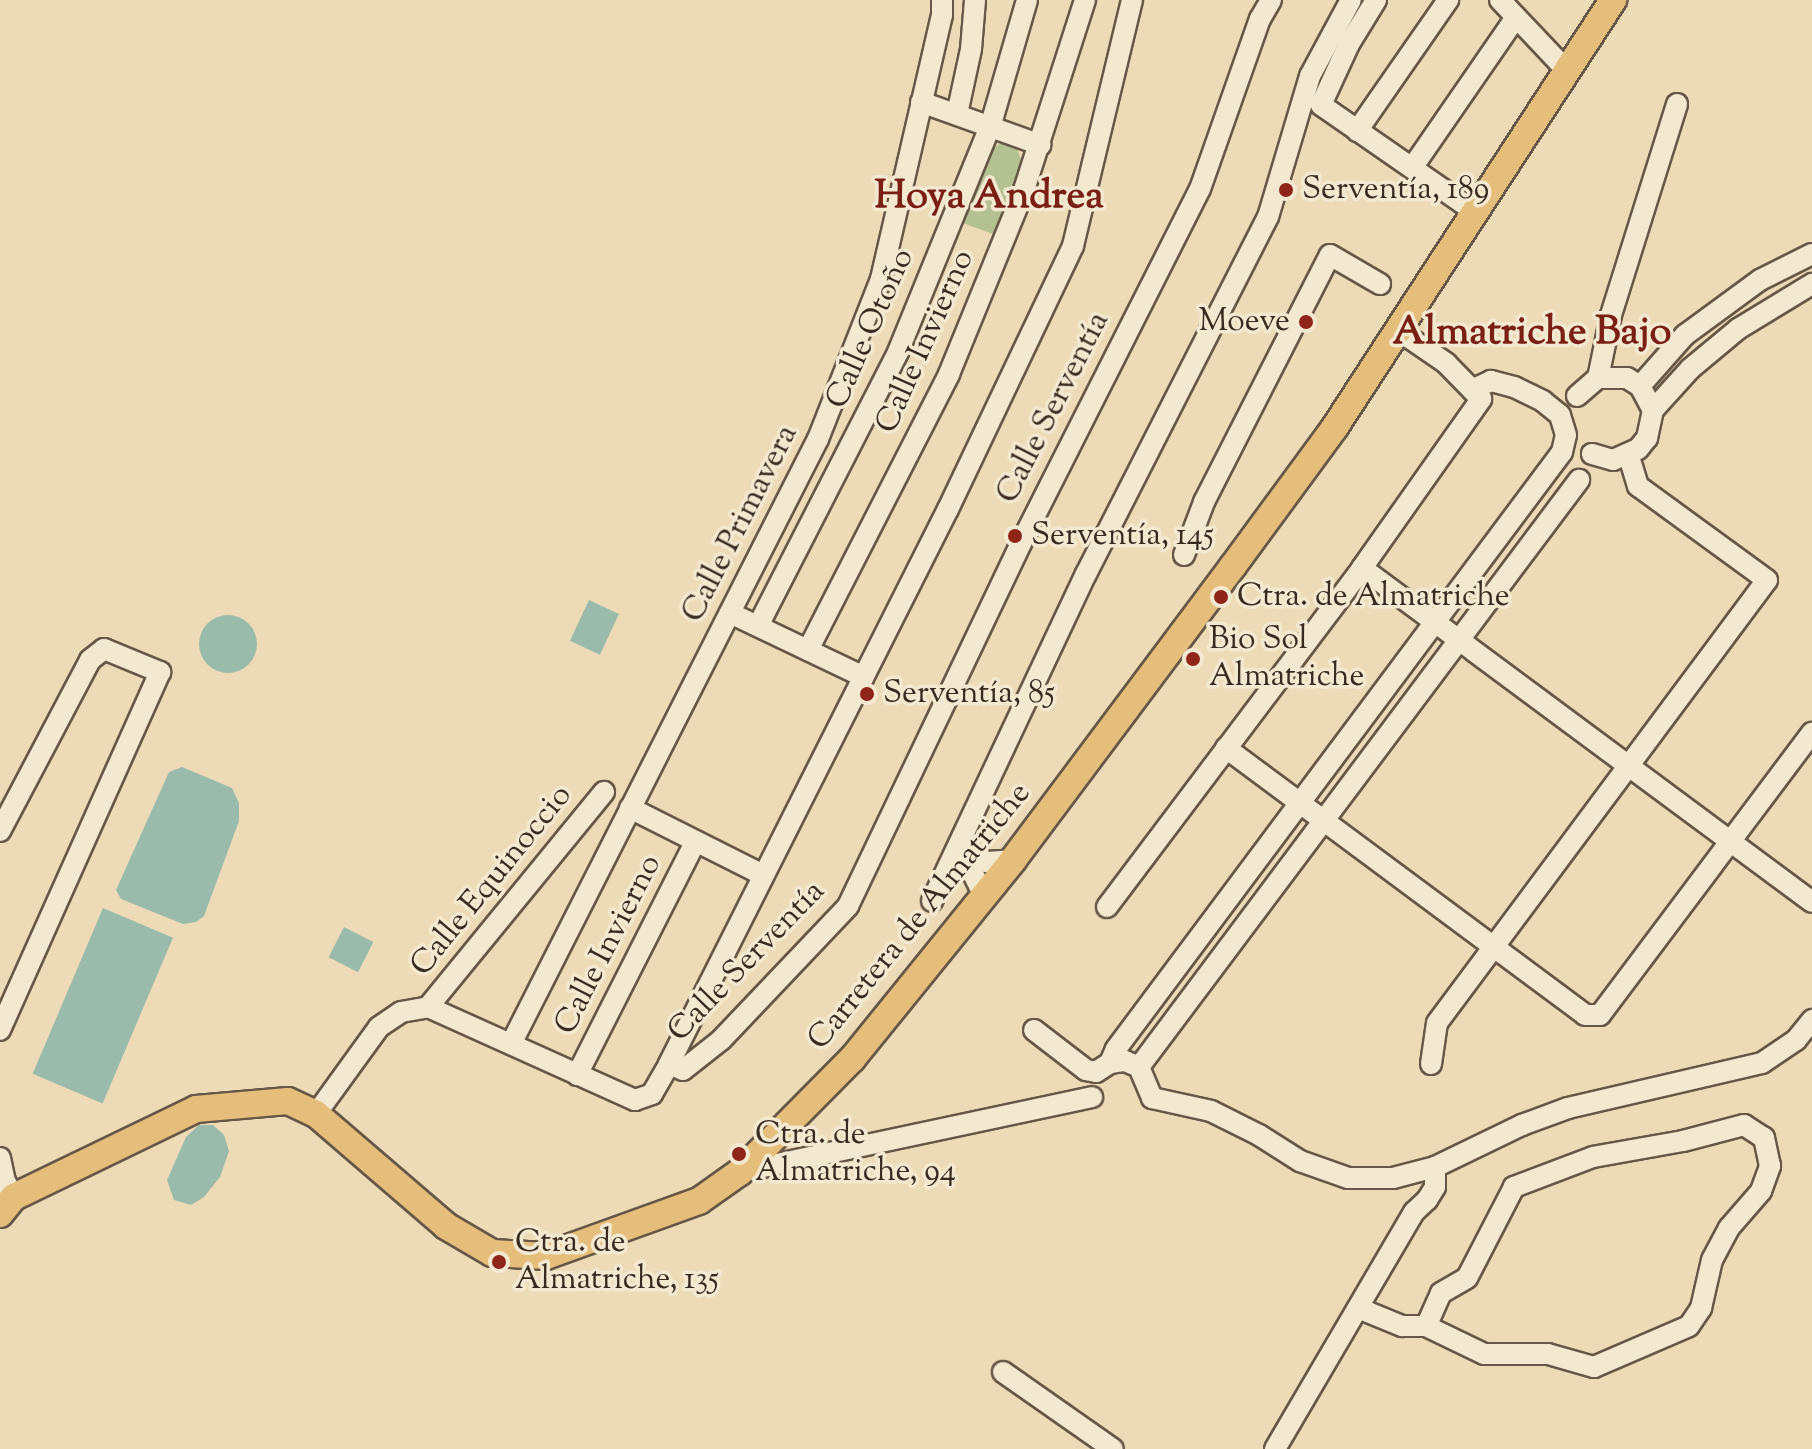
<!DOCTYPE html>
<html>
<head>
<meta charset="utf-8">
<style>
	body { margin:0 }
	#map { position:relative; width:1812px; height:1449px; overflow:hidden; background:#eddbb7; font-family:"Sorts Mill Goudy",serif }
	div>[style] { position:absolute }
	.green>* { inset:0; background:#b4c192 }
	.water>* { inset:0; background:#9abbab; transform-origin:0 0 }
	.round { border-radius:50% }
	.roads { filter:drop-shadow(2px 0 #665746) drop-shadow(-2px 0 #665746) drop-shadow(0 2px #665746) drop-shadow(0 -2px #665746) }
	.minor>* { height:20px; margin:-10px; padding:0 10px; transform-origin:10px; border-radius:10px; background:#f3e8d0 }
	.major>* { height:26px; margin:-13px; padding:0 13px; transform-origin:13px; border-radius:13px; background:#e6be7c }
	.dots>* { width:22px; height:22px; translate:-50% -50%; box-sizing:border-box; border:4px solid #f3e8d0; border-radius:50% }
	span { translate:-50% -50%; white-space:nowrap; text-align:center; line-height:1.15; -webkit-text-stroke:7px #f3e8d0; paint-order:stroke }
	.poi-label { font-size:32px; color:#392b21 }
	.left { translate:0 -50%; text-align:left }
	.right { translate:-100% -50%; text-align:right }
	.street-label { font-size:32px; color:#392b21 }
	.district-label { font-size:40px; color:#7a1f14; font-weight:700 }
</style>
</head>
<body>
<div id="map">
	<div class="green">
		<i style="clip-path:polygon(1001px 143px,1017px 149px,1023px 164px,996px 235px,960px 222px,988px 152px)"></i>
	</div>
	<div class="water">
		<i style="left:589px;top:600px;width:33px;height:45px;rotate:25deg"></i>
		<i class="round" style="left:199px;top:615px;width:58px;height:58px"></i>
		<i style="clip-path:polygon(182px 767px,232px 788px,239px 803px,239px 821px,204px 916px,196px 922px,183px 924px,121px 899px,116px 890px,169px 772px)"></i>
		<i style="left:103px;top:908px;width:76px;height:180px;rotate:23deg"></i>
		<i style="left:344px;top:927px;width:33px;height:34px;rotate:27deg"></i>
		<i style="clip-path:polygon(199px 1125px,213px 1125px,224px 1135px,229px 1151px,220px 1177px,204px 1197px,191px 1205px,174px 1200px,167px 1180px,186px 1137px)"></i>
	</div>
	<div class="roads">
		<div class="minor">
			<i style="left:1132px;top:0;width:253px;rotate:103.5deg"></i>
			<i style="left:1073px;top:246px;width:291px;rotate:115.4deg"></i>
			<i style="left:948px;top:509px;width:621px;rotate:116.69deg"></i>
			<i style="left:669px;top:1064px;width:15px;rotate:23deg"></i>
			<i style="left:683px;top:1070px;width:48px;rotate:-38.3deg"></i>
			<i style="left:721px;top:1040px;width:185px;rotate:-46.5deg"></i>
			<i style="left:848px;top:906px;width:402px;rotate:-64.5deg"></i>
			<i style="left:1021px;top:543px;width:397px;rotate:-63.2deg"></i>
			<i style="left:1200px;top:189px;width:180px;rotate:-70.6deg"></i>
			<i style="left:1260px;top:19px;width:22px;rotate:-60deg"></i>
			<i style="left:1376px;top:0;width:52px;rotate:121.5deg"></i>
			<i style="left:1349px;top:44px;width:67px;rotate:114.7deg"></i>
			<i style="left:1321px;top:105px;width:190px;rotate:34.7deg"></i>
			<i style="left:1500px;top:0;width:99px;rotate:46.6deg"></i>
			<i style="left:921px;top:102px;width:127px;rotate:19.7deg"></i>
			<i style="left:957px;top:114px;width:66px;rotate:-77.8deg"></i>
			<i style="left:971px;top:49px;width:49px;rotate:-85.3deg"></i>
			<i style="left:1357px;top:131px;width:160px;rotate:-55.2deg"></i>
			<i style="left:1412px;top:168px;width:183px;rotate:-55.4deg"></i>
			<i style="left:1598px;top:378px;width:64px;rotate:-78.3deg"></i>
			<i style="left:1611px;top:315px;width:221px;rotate:-72.6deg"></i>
			<i style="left:1640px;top:386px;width:68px;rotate:-48.6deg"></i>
			<i style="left:1685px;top:335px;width:93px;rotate:-36.3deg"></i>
			<i style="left:1760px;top:280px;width:58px;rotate:-26.6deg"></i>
			<i style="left:1577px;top:396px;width:28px;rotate:-41deg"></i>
			<i style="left:1598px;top:378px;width:29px"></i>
			<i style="left:1627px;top:378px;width:15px;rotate:32deg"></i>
			<i style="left:1640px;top:386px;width:27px;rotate:62deg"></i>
			<i style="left:1653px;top:410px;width:29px;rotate:102deg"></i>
			<i style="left:1647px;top:438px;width:14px;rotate:129deg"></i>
			<i style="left:1638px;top:449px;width:27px;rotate:156deg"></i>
			<i style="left:1613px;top:460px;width:22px;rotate:-164deg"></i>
			<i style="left:1653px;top:410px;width:55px;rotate:-47.9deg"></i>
			<i style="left:1690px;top:369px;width:62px;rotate:-39.8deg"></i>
			<i style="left:1738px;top:329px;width:87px;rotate:-31.3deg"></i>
			<i style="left:1184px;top:555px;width:57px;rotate:-69.3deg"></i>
			<i style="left:1204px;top:502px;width:277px;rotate:-63deg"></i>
			<i style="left:1330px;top:255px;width:58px;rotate:30.1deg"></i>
			<i style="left:1362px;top:568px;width:560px;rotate:36.58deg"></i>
			<i style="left:730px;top:613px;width:148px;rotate:25.5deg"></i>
			<i style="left:758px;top:626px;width:308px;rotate:-62.9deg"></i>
			<i style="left:898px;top:352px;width:246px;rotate:-67.8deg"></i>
			<i style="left:991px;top:124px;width:129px;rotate:-73.8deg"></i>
			<i style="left:808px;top:650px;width:310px;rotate:-62.9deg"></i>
			<i style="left:949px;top:374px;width:199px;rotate:-67.8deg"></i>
			<i style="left:1024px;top:190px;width:200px;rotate:-72.2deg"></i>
			<i style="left:1226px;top:748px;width:447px;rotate:36.6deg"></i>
			<i style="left:1585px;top:1015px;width:15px"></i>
			<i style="left:1600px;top:1015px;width:353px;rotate:-53.1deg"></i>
			<i style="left:630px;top:808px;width:149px;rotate:26.7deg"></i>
			<i style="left:0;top:831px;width:193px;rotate:-62.2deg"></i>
			<i style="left:90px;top:660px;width:18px;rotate:-38deg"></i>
			<i style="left:104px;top:649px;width:61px;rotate:22.3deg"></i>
			<i style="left:160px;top:672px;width:392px;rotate:114.1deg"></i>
			<i style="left:959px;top:845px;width:32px;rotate:32deg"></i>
			<i style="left:986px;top:862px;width:27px;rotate:-4deg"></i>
			<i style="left:959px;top:845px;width:57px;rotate:63.9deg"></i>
			<i style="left:932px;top:901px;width:361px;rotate:-64.8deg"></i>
			<i style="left:1086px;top:574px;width:401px;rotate:-63deg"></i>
			<i style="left:1268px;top:217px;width:147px;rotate:-73.4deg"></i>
			<i style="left:1310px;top:76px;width:86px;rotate:-61.7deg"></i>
			<i style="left:1107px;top:907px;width:424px;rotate:-53deg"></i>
			<i style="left:1362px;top:568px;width:207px;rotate:-54.8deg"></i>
			<i style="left:1481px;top:399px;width:50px;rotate:-134.2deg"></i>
			<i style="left:1446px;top:363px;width:58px;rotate:-145.5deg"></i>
			<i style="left:428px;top:1007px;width:278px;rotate:-50.7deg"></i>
			<i style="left:1034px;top:1030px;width:66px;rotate:37.6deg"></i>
			<i style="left:1086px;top:1070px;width:10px;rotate:11deg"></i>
			<i style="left:1096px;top:1072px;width:17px;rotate:-33deg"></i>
			<i style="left:1110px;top:1063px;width:15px;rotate:-8deg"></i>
			<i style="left:1125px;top:1061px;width:15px;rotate:23deg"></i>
			<i style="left:1139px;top:1067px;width:34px;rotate:67deg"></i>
			<i style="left:1152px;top:1098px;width:60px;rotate:12.4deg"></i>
			<i style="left:1211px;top:1111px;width:54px;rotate:26.6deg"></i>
			<i style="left:1259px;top:1135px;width:49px;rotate:32.4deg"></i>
			<i style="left:1300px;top:1161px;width:51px;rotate:19.5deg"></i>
			<i style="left:1348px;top:1178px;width:45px"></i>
			<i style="left:1393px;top:1178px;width:43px;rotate:-14.7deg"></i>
			<i style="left:1435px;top:1167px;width:97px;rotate:-25.8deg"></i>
			<i style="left:1522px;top:1125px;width:49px;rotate:-20.3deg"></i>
			<i style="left:1568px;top:1108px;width:199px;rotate:-13.1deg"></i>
			<i style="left:1762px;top:1063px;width:41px;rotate:-34.1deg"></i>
			<i style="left:1796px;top:1040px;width:26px;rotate:-51deg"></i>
			<i style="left:511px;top:1044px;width:678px;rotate:-63.1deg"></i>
			<i style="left:818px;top:439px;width:172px;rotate:-68.5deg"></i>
			<i style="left:881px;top:279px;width:271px;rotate:-77deg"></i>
			<i style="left:942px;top:15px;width:15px;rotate:-90deg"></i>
			<i style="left:1110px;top:1063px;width:15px;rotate:-67deg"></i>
			<i style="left:1116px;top:1049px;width:745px;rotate:-53.24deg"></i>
			<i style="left:1562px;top:452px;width:17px;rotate:-77deg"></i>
			<i style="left:1566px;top:435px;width:21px;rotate:-107deg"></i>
			<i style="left:1560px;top:415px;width:22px;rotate:-141deg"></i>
			<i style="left:1543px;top:401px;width:32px;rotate:-154deg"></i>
			<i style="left:1514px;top:387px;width:24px;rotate:-165deg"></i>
			<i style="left:1491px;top:381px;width:21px;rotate:155deg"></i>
			<i style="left:1431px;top:1064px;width:41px;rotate:-81.7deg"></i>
			<i style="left:1437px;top:1023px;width:552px;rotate:-53.32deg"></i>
			<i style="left:1767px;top:580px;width:160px;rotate:-143.9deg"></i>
			<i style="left:1638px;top:486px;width:34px;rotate:-107deg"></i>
			<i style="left:1139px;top:1067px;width:734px;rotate:-53.15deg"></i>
			<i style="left:577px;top:1075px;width:261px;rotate:-63.1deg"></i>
			<i style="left:316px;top:1114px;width:107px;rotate:-54.1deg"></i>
			<i style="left:379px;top:1027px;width:27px;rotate:-34deg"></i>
			<i style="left:401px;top:1012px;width:27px;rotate:-10deg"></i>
			<i style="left:428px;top:1007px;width:227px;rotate:24.2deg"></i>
			<i style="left:635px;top:1100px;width:18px;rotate:-19deg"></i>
			<i style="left:652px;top:1094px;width:34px;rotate:-60deg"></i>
			<i style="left:0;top:1158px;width:24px;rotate:78deg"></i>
			<i style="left:5px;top:1181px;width:18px;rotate:61deg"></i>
			<i style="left:740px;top:1172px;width:360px;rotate:-12deg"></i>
			<i style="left:1358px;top:1308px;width:48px;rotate:22.2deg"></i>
			<i style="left:1402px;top:1326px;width:24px"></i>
			<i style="left:1426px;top:1326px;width:64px;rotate:25.8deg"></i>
			<i style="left:1484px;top:1354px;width:64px"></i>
			<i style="left:1548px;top:1354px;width:48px;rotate:15.8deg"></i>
			<i style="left:1594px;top:1367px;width:103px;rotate:-23.3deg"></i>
			<i style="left:1689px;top:1326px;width:22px;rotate:-56deg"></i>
			<i style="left:1701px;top:1308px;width:49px;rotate:-77.1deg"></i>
			<i style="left:1712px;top:1260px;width:36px;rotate:-62deg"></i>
			<i style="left:1729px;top:1228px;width:49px;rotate:-49.1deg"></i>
			<i style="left:1761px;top:1191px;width:27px;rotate:-70deg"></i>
			<i style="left:1770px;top:1166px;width:29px;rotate:-102deg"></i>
			<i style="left:1764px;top:1138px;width:24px;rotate:-147deg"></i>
			<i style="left:1744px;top:1125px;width:63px;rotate:165.3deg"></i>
			<i style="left:1683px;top:1141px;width:91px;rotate:169.9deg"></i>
			<i style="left:1593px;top:1157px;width:85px;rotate:159.2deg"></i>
			<i style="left:1514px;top:1187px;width:102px;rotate:117.3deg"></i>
			<i style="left:1467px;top:1278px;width:30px;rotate:150deg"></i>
			<i style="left:1441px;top:1293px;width:36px;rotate:114deg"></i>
			<i style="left:1003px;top:1372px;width:134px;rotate:35deg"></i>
			<i style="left:1275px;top:1449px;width:275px;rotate:-59.6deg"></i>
			<i style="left:1414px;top:1212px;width:18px;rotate:-43deg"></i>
			<i style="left:1427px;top:1200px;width:15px;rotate:-58deg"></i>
			<i style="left:1435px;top:1187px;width:20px;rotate:-90deg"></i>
		</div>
		<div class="major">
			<i style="left:0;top:1214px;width:22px;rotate:-51deg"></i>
			<i style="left:14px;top:1197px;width:202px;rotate:-25.8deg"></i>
			<i style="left:196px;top:1109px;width:92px;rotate:-5deg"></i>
			<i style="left:288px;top:1101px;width:31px;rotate:25deg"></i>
			<i style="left:316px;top:1114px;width:172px;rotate:40.7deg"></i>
			<i style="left:446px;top:1226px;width:53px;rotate:30.4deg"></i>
			<i style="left:492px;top:1253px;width:54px;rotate:3.2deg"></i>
			<i style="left:546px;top:1256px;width:163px;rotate:-19.8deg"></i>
			<i style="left:699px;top:1201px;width:50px;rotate:-35.3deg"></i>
			<i style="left:740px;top:1172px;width:159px;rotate:-45.3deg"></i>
			<i style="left:852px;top:1059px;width:256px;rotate:-51deg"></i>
			<i style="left:1013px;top:860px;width:367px;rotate:-53.2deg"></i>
			<i style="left:1233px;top:566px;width:172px;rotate:-53.7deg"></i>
			<i style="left:1335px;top:427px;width:510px;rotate:-56.93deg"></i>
		</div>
	</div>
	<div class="dots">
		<i style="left:1286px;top:190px;background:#8f2418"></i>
		<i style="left:1306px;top:322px;background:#8f2418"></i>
		<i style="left:1015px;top:536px;background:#8f2418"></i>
		<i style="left:1221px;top:597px;background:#8f2418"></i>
		<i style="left:1193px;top:659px;background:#8f2418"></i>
		<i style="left:867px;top:694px;background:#8f2418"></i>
		<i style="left:739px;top:1154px;background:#8f2418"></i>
		<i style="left:499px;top:1262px;background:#8f2418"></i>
	</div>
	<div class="poi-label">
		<span class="left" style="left:1302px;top:190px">Serventía, 189</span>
		<span class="right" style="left:1290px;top:322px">Moeve</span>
		<span class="left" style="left:1031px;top:536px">Serventía, 145</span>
		<span class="left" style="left:1237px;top:597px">Ctra. de Almatriche</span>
		<span class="left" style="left:1209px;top:659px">Bio Sol<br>Almatriche</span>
		<span class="left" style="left:883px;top:694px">Serventía, 85</span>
		<span class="left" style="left:755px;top:1154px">Ctra. de<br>Almatriche, 94</span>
		<span class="left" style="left:515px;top:1262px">Ctra. de<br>Almatriche, 135</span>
	</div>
	<div class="street-label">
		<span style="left:871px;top:329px;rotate:-66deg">Calle Otoño</span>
		<span style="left:926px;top:342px;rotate:-66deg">Calle Invierno</span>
		<span style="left:1054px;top:408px;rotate:-63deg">Calle Serventía</span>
		<span style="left:741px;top:524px;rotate:-63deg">Calle Primavera</span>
		<span style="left:492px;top:881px;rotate:-51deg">Calle Equinoccio</span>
		<span style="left:920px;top:917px;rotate:-51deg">Carretera de Almatriche</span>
		<span style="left:609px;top:945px;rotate:-63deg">Calle Invierno</span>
		<span style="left:747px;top:962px;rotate:-46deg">Calle Serventía</span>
	</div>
	<div class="district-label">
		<span style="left:989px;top:198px">Hoya Andrea</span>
		<span style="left:1532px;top:334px">Almatriche Bajo</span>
	</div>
</div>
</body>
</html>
